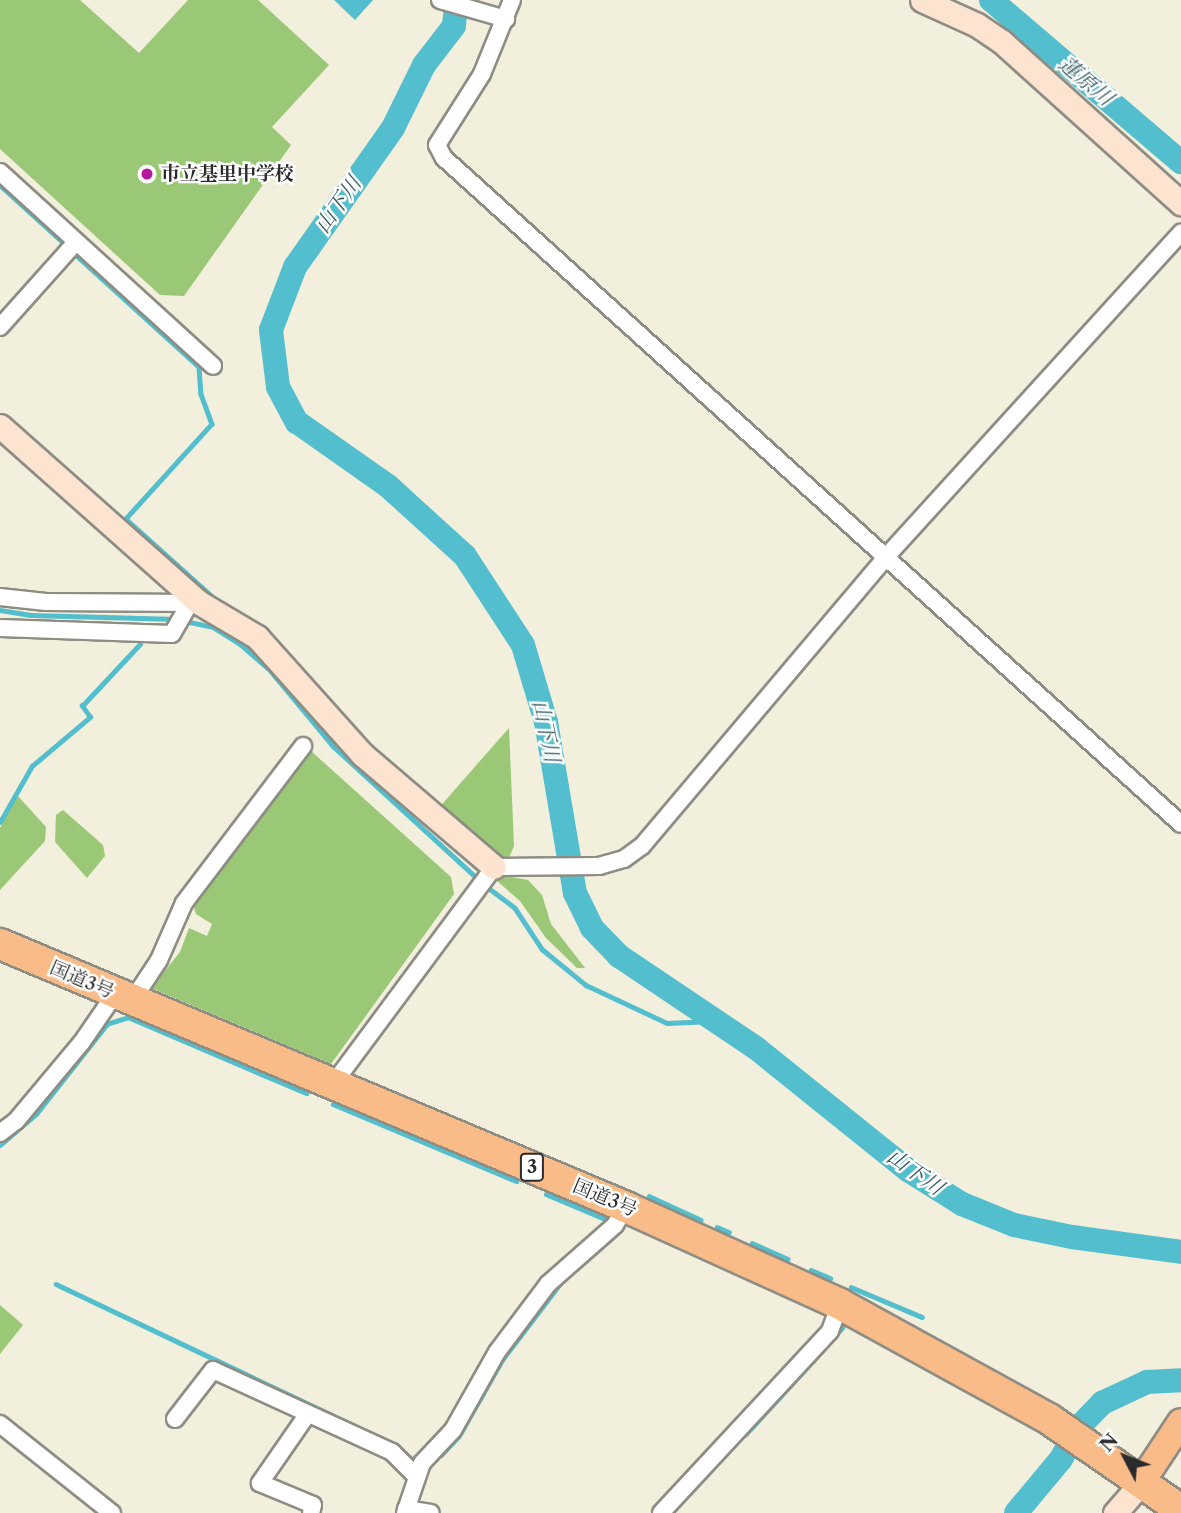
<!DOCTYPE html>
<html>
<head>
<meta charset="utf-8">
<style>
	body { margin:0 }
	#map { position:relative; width:1181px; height:1513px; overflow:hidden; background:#f2efdc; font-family:"Libre Caslon Text","Noto Serif JP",serif }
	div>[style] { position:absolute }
	.green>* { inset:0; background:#9ac876 }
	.water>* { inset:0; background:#53becd }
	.stream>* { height:4.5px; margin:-2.25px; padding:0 2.25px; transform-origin:2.25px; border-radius:2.25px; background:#53becd }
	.river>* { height:24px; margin:-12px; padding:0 12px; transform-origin:12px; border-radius:12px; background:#53becd }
	.roads { filter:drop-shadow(2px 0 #8e8d84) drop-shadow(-2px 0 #8e8d84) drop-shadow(0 2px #8e8d84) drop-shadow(0 -2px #8e8d84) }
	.street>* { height:16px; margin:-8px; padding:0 8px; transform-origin:8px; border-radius:8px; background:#fff }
	.secondary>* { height:23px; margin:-11.5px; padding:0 11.5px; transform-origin:11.5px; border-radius:11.5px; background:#fde4d0 }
	.primary>* { height:26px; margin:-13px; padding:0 13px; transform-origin:13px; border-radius:13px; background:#f9bc89 }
	.highway>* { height:30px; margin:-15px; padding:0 15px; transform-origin:15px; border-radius:15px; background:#f9bc89 }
	.dots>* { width:19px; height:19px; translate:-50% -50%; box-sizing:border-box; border:4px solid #fff; border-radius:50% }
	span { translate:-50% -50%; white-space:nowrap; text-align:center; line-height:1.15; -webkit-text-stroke:5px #fff; paint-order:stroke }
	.shield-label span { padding:2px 5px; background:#fff; border:2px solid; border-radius:5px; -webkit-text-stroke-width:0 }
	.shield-label { font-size:18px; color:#2b2b2b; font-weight:700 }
	.poi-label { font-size:19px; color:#2b2b2b; font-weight:700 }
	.left { translate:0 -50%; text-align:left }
	.street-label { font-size:19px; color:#2b2b2b }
	.water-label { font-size:21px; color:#395e64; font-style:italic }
	.north { position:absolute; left:1090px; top:1422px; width:70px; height:70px; -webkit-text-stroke:5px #fff; paint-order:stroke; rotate:312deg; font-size:19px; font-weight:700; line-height:28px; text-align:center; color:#2b2b2b }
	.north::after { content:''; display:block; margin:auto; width:24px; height:32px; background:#2b2b2b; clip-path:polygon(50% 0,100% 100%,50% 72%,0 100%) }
</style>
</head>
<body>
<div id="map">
	<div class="green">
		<i style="clip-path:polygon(0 0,80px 0,139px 53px,188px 0,258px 0,329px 65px,272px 127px,291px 145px,184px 296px,160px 295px,0 149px)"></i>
		<i style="clip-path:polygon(509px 728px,514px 846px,508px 860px,495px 856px,436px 811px)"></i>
		<i style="clip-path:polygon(311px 751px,451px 877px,454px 894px,331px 1064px,151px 988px,180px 952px,189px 928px,207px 936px,212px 924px,196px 914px,192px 901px)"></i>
		<i style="clip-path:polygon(17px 795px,46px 827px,45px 841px,0 890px,0 828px)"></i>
		<i style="clip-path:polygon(63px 810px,103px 845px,105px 856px,87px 878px,55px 842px,56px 815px)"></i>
		<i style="clip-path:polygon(502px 875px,528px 880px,542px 895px,551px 924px,585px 968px,577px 968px,546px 938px,520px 901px,496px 880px)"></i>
		<i style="clip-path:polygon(0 1305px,23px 1325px,0 1354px)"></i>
	</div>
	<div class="water">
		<i style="clip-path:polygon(334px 0,373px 0,355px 20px)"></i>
	</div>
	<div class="stream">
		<i style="left:0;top:185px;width:86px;rotate:42.2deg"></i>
		<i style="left:76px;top:255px;width:166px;rotate:42.3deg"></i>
		<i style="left:199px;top:367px;width:27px;rotate:86deg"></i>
		<i style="left:201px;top:394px;width:32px;rotate:70deg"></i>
		<i style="left:212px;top:424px;width:128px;rotate:132.2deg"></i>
		<i style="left:126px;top:519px;width:118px;rotate:41.9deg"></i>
		<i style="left:0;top:610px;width:31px;rotate:9deg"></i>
		<i style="left:31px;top:615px;width:146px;rotate:1.6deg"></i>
		<i style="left:185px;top:621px;width:29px;rotate:12deg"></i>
		<i style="left:213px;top:627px;width:31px;rotate:32deg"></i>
		<i style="left:239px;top:643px;width:41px;rotate:41.1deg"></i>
		<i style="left:270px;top:670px;width:99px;rotate:50.3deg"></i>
		<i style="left:333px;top:746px;width:198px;rotate:42.5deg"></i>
		<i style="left:0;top:822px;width:64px;rotate:-60.3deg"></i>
		<i style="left:32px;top:766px;width:76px;rotate:-40.2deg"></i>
		<i style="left:90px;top:717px;width:14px;rotate:-126deg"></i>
		<i style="left:82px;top:706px;width:85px;rotate:-46.9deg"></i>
		<i style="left:486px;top:886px;width:36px;rotate:37deg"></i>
		<i style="left:515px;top:908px;width:49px;rotate:56.6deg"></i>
		<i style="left:542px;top:949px;width:57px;rotate:39.3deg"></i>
		<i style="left:586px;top:985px;width:89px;rotate:25.1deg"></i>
		<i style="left:667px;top:1023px;width:45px;rotate:-2.5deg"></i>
		<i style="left:333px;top:1104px;width:199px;rotate:22.8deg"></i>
		<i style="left:0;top:1145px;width:48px;rotate:-40.7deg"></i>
		<i style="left:36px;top:1114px;width:115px;rotate:-51.7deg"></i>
		<i style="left:107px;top:1024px;width:22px;rotate:-18deg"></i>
		<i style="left:128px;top:1017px;width:194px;rotate:23.1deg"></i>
		<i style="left:546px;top:1194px;width:67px;rotate:22.8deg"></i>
		<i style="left:649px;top:1196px;width:57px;rotate:24.8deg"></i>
		<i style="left:717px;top:1227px;width:13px;rotate:23deg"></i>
		<i style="left:752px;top:1243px;width:39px;rotate:24deg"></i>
		<i style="left:582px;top:1264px;width:40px;rotate:-41deg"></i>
		<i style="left:811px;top:1270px;width:21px;rotate:23deg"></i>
		<i style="left:56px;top:1284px;width:360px;rotate:25.4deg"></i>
		<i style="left:851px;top:1287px;width:77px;rotate:22.9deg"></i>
		<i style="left:835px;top:1336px;width:11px;rotate:-49deg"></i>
		<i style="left:745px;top:1435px;width:115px;rotate:-47.5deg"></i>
		<i style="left:398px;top:1447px;width:21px;rotate:41deg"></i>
		<i style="left:441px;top:1455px;width:26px;rotate:-47deg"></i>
		<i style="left:459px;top:1436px;width:87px;rotate:-60.5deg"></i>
		<i style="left:502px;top:1360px;width:99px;rotate:-52.8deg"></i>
	</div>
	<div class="river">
		<i style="left:457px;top:0;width:26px;rotate:97deg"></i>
		<i style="left:454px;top:26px;width:49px;rotate:127.6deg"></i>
		<i style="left:424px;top:65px;width:70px;rotate:116.2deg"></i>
		<i style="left:393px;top:128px;width:170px;rotate:125.2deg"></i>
		<i style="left:295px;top:267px;width:67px;rotate:110.9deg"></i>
		<i style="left:271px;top:330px;width:57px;rotate:83deg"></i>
		<i style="left:278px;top:387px;width:40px;rotate:62deg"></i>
		<i style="left:297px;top:422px;width:111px;rotate:35.1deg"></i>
		<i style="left:388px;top:486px;width:104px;rotate:42.3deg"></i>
		<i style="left:465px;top:556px;width:106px;rotate:56.9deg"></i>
		<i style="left:523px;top:645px;width:80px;rotate:73.4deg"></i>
		<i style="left:546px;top:722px;width:173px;rotate:80.4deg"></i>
		<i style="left:575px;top:893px;width:39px;rotate:64deg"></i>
		<i style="left:592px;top:928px;width:39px;rotate:46deg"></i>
		<i style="left:619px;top:956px;width:165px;rotate:33.9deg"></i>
		<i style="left:756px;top:1048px;width:195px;rotate:38.8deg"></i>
		<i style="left:908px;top:1170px;width:64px;rotate:32.2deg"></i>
		<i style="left:962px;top:1204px;width:56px;rotate:22deg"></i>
		<i style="left:1014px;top:1225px;width:59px;rotate:11.7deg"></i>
		<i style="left:1072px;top:1237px;width:110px;rotate:7.8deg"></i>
		<i style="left:991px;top:0;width:250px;rotate:40.5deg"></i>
		<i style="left:1016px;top:1513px;width:70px;rotate:-50.2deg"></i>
		<i style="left:1061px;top:1459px;width:35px;rotate:-61deg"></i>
		<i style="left:1078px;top:1428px;width:35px;rotate:-46deg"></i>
		<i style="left:1102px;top:1403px;width:50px;rotate:-25deg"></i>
		<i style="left:1147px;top:1382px;width:34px;rotate:-3deg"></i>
	</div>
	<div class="roads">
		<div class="street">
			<i style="left:440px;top:0;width:69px;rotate:16.1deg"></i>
			<i style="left:512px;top:0;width:80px;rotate:112.1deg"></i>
			<i style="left:482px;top:74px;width:84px;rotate:122.4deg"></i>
			<i style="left:437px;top:145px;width:15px;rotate:62deg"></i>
			<i style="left:444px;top:158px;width:993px;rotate:42.1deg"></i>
			<i style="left:0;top:172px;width:288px;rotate:42.3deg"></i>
			<i style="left:0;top:327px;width:114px;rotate:-48.2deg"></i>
			<i style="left:0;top:597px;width:46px;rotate:6.2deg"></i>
			<i style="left:46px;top:602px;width:150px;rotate:0.4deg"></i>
			<i style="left:0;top:628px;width:172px;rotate:2deg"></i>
			<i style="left:172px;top:634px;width:36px;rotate:-60deg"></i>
			<i style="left:132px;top:1001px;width:49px;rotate:-56.6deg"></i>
			<i style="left:159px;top:960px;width:62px;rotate:-66.3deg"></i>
			<i style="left:184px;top:903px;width:197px;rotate:-52.8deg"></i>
			<i style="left:333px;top:1084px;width:270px;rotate:-53.4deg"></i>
			<i style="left:494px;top:867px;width:105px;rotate:-0.5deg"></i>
			<i style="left:599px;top:866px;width:26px;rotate:-16deg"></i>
			<i style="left:624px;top:859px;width:22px;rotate:-36deg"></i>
			<i style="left:642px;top:846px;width:377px;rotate:-49.8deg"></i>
			<i style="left:885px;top:558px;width:440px;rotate:-47.7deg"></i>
			<i style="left:0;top:1133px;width:20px;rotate:-37deg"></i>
			<i style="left:16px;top:1121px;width:103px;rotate:-50.1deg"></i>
			<i style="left:82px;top:1042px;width:58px;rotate:-55.5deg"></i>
			<i style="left:307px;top:1415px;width:83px;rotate:124.7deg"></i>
			<i style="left:260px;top:1483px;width:57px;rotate:22.5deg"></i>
			<i style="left:313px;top:1505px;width:8px;rotate:104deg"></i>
			<i style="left:175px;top:1419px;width:62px;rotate:-52.2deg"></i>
			<i style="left:213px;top:1370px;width:197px;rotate:24.6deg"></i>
			<i style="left:392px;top:1452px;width:35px;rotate:45deg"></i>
			<i style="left:0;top:1424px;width:143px;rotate:38.5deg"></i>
			<i style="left:406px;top:1509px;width:25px;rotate:9deg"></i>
			<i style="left:405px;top:1513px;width:53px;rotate:-71.2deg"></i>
			<i style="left:422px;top:1463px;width:45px;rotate:-46.8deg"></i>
			<i style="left:453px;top:1430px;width:90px;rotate:-60.6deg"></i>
			<i style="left:497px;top:1352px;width:85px;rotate:-53.1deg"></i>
			<i style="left:548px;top:1284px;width:89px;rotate:-41.4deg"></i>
			<i style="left:615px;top:1225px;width:21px;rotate:-59deg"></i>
			<i style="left:661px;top:1513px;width:248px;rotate:-47.1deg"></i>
			<i style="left:830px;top:1331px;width:29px;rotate:-70deg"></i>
		</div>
		<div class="secondary">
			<i style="left:922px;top:0;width:60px;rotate:24.4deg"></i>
			<i style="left:977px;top:25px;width:30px;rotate:34deg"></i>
			<i style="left:1002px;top:42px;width:241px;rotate:42deg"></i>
			<i style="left:0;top:426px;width:265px;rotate:41.6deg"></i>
			<i style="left:198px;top:602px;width:69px;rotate:30.7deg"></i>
			<i style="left:257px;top:637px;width:159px;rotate:48.1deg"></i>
			<i style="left:363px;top:755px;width:172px;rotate:40.5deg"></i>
			<i style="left:1115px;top:1513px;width:38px;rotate:-49deg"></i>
		</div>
		<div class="primary">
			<i style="left:1140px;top:1484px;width:74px;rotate:-56.5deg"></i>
		</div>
		<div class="highway">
			<i style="left:0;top:944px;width:679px;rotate:22.79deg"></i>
			<i style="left:626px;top:1207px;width:235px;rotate:24.4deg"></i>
			<i style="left:840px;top:1304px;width:239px;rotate:28.8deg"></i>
			<i style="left:1049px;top:1419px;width:160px;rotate:34.6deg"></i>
		</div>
	</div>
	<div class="dots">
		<i style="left:147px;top:174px;background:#b5179e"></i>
	</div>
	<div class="shield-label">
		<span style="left:532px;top:1167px">3</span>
	</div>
	<div class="poi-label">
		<span class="left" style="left:161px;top:174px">市立基里中学校</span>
	</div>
	<div class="street-label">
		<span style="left:82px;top:980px;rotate:23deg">国道3号</span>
		<span style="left:605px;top:1198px;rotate:23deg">国道3号</span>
	</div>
	<div class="water-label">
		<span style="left:1086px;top:81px;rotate:40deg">蓮原川</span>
		<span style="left:338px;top:205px;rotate:-55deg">山下川</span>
		<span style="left:546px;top:731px;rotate:78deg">山下川</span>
		<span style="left:915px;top:1172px;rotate:35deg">山下川</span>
	</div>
	<div class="north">N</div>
</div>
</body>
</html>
